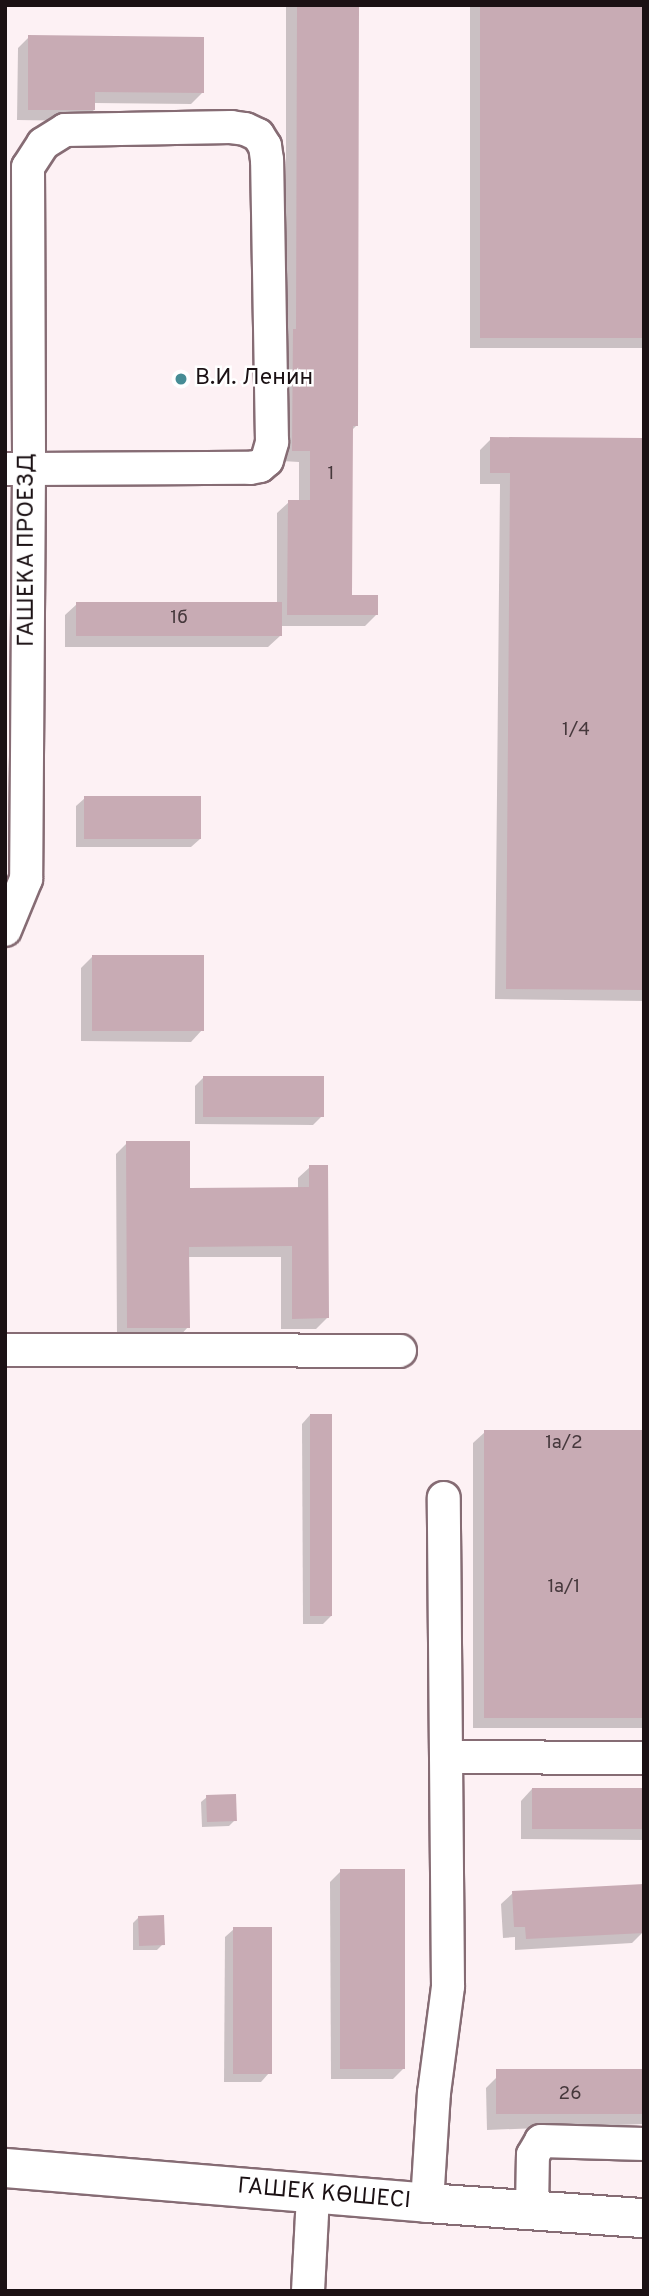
<!DOCTYPE html>
<html>
<head>
<meta charset="utf-8">
<style>
	body { margin:0 }
	#map { position:relative; width:649px; height:2296px; overflow:hidden; background:#fdf1f4; font-family:Overpass,sans-serif }
	div>[style] { position:absolute }
	.shadow>* { inset:0; background:#0003; transform-origin:0 0 }
	.building>* { inset:0; background:#c8abb4; transform-origin:0 0 }
	.roads { filter:drop-shadow(2px 0 #866c74) drop-shadow(-2px 0 #866c74) drop-shadow(0 2px #866c74) drop-shadow(0 -2px #866c74) }
	.minor>* { height:32px; margin:-16px; padding:0 16px; transform-origin:16px; border-radius:16px; background:#fff }
	.major>* { height:38px; margin:-19px; padding:0 19px; transform-origin:19px; border-radius:19px; background:#fff }
	.dots>* { width:19px; height:19px; translate:-50% -50%; box-sizing:border-box; border:4px solid #fff; border-radius:50% }
	span { translate:-50% -50%; white-space:nowrap; text-align:center; line-height:1.15; -webkit-text-stroke:5px #fff; paint-order:stroke }
	.number-label { font-size:19px; color:#46383c }
	.number-label span { -webkit-text-stroke-width:0 }
	.poi-label { font-size:23px; color:#1b1114 }
	.left { translate:0 -50%; text-align:left }
	.street-label { font-size:23px; color:#1b1114 }
	.frame { position:absolute; inset:0; border:7px solid #1b1114; pointer-events:none }
</style>
</head>
<body>
<div id="map">
	<div class="shadow">
		<i style="clip-path:polygon(286px 5px,357px 5px,357px 425px,351px 431px,350px 596px,376px 615px,365px 626px,280px 626px,280px 636px,268px 647px,65px 647px,65px 615px,77px 604px,277px 604px,277px 513px,289px 502px,299px 502px,299px 462px,282px 461px,286px 339px)"></i>
		<i style="left:470px;top:5px;width:174px;height:343px"></i>
		<i style="clip-path:polygon(29px 37px,202px 93px,191px 104px,94px 103px,94px 110px,82px 121px,17px 120px,18px 48px)"></i>
		<i style="clip-path:polygon(491px 439px,644px 440px,644px 1001px,495px 999px,500px 484px,480px 484px,480px 450px)"></i>
		<i style="clip-path:polygon(85px 798px,200px 839px,191px 847px,76px 847px,76px 806px)"></i>
		<i style="clip-path:polygon(93px 956px,202px 1030px,191px 1042px,81px 1041px,81px 968px)"></i>
		<i style="clip-path:polygon(204px 1077px,322px 1116px,313px 1125px,195px 1124px,195px 1086px)"></i>
		<i style="clip-path:polygon(127px 1143px,188px 1190px,298px 1189px,298px 1178px,310px 1167px,327px 1318px,316px 1329px,281px 1329px,281px 1257px,188px 1257px,188px 1327px,177px 1339px,117px 1339px,116px 1154px)"></i>
		<i style="clip-path:polygon(310px 1415px,332px 1615px,323px 1624px,303px 1624px,302px 1424px)"></i>
		<i style="clip-path:polygon(485px 1432px,644px 1432px,644px 1728px,473px 1728px,473px 1443px)"></i>
		<i style="clip-path:polygon(532px 1789px,644px 1790px,644px 1840px,521px 1839px,521px 1801px)"></i>
		<i style="clip-path:polygon(207px 1797px,235px 1820px,229px 1826px,202px 1827px,201px 1802px)"></i>
		<i style="clip-path:polygon(341px 1871px,405px 2067px,393px 2079px,331px 2079px,330px 1882px)"></i>
		<i style="clip-path:polygon(513px 1893px,642px 1933px,632px 1943px,515px 1950px,515px 1937px,503px 1938px,501px 1904px)"></i>
		<i style="clip-path:polygon(139px 1917px,163px 1944px,157px 1950px,133px 1950px,133px 1923px)"></i>
		<i style="clip-path:polygon(234px 1929px,269px 2073px,261px 2082px,224px 2082px,225px 1937px)"></i>
		<i style="clip-path:polygon(644px 2071px,644px 2124px,487px 2130px,486px 2088px,497px 2077px)"></i>
	</div>
	<div class="building">
		<i style="clip-path:polygon(297px 5px,359px 5px,358px 426px,353px 426px,352px 595px,378px 595px,378px 615px,287px 615px,288px 500px,310px 500px,310px 451px,292px 451px,293px 329px,296px 329px)"></i>
		<i style="left:480px;top:5px;width:164px;height:333px"></i>
		<i style="clip-path:polygon(28px 35px,204px 37px,204px 93px,95px 92px,95px 110px,28px 110px)"></i>
		<i style="clip-path:polygon(490px 437px,644px 438px,644px 990px,506px 989px,510px 473px,490px 473px)"></i>
		<i style="left:76px;top:602px;width:206px;height:34px"></i>
		<i style="left:84px;top:796px;width:117px;height:43px"></i>
		<i style="left:92px;top:955px;width:112px;height:76px"></i>
		<i style="left:203px;top:1076px;width:121px;height:41px"></i>
		<i style="clip-path:polygon(126px 1141px,190px 1141px,190px 1188px,309px 1187px,309px 1165px,328px 1165px,329px 1318px,292px 1319px,292px 1246px,189px 1247px,190px 1328px,127px 1328px)"></i>
		<i style="left:310px;top:1414px;width:22px;height:202px"></i>
		<i style="left:484px;top:1430px;width:160px;height:288px"></i>
		<i style="left:532px;top:1788px;width:112px;height:41px"></i>
		<i style="left:236px;top:1794px;width:27px;height:30px;rotate:88deg"></i>
		<i style="left:340px;top:1869px;width:65px;height:200px"></i>
		<i style="clip-path:polygon(644px 1884px,644px 1933px,526px 1939px,525px 1927px,514px 1927px,512px 1891px)"></i>
		<i style="left:164px;top:1915px;width:30px;height:26px;rotate:88deg"></i>
		<i style="left:233px;top:1927px;width:39px;height:147px"></i>
		<i style="left:644px;top:2069px;width:45px;height:148px;rotate:90deg"></i>
	</div>
	<div class="roads">
		<div class="minor">
			<i style="left:5px;top:469px;width:24px"></i>
			<i style="left:29px;top:469px;width:221px;rotate:-0.3deg"></i>
			<i style="left:250px;top:468px;width:10px;rotate:-11deg"></i>
			<i style="left:260px;top:466px;width:9px;rotate:-41deg"></i>
			<i style="left:267px;top:460px;width:19px;rotate:-74deg"></i>
			<i style="left:272px;top:442px;width:282px;rotate:-91deg"></i>
			<i style="left:267px;top:160px;width:14px;rotate:-98deg"></i>
			<i style="left:265px;top:146px;width:13px;rotate:-122deg"></i>
			<i style="left:258px;top:135px;width:14px;rotate:-155deg"></i>
			<i style="left:245px;top:129px;width:14px;rotate:-172deg"></i>
			<i style="left:231px;top:127px;width:166px;rotate:179deg"></i>
			<i style="left:65px;top:130px;width:26px;rotate:148deg"></i>
			<i style="left:43px;top:144px;width:27px;rotate:123deg"></i>
			<i style="left:28px;top:167px;width:302px;rotate:89.8deg"></i>
			<i style="left:29px;top:469px;width:410px;rotate:90.4deg"></i>
			<i style="left:26px;top:879px;width:55px;rotate:112.4deg"></i>
			<i style="left:5px;top:1350px;width:395px;rotate:0.1deg"></i>
			<i style="left:446px;top:1757px;width:198px;rotate:0.3deg"></i>
			<i style="left:427px;top:2203px;width:110px;rotate:-86.4deg"></i>
			<i style="left:434px;top:2093px;width:108px;rotate:-82.5deg"></i>
			<i style="left:448px;top:1986px;width:488px;rotate:-90.5deg"></i>
			<i style="left:532px;top:2210px;width:55px;rotate:-89deg"></i>
			<i style="left:533px;top:2155px;width:16px;rotate:-60deg"></i>
			<i style="left:541px;top:2141px;width:103px;rotate:1.7deg"></i>
			<i style="left:308px;top:2291px;width:97px;rotate:-87deg"></i>
		</div>
		<div class="major">
			<i style="left:5px;top:2168px;width:423px;rotate:4.7deg"></i>
			<i style="left:427px;top:2203px;width:218px;rotate:4deg"></i>
		</div>
	</div>
	<div class="dots">
		<i style="left:181px;top:379px;background:#468c95"></i>
	</div>
	<div class="number-label">
		<span style="left:331px;top:475px">1</span>
		<span style="left:179px;top:619px">1б</span>
		<span style="left:576px;top:731px">1/4</span>
		<span style="left:564px;top:1444px">1а/2</span>
		<span style="left:564px;top:1588px">1а/1</span>
		<span style="left:570px;top:2095px">26</span>
	</div>
	<div class="poi-label">
		<span class="left" style="left:195px;top:379px">В.И. Ленин</span>
	</div>
	<div class="street-label">
		<span style="left:28px;top:550px;rotate:-90deg">ГАШЕКА ПРОЕЗД</span>
		<span style="left:324px;top:2195px;rotate:5deg">ГАШЕК КӨШЕСІ</span>
	</div>
	<div class="frame"></div>
</div>
</body>
</html>
